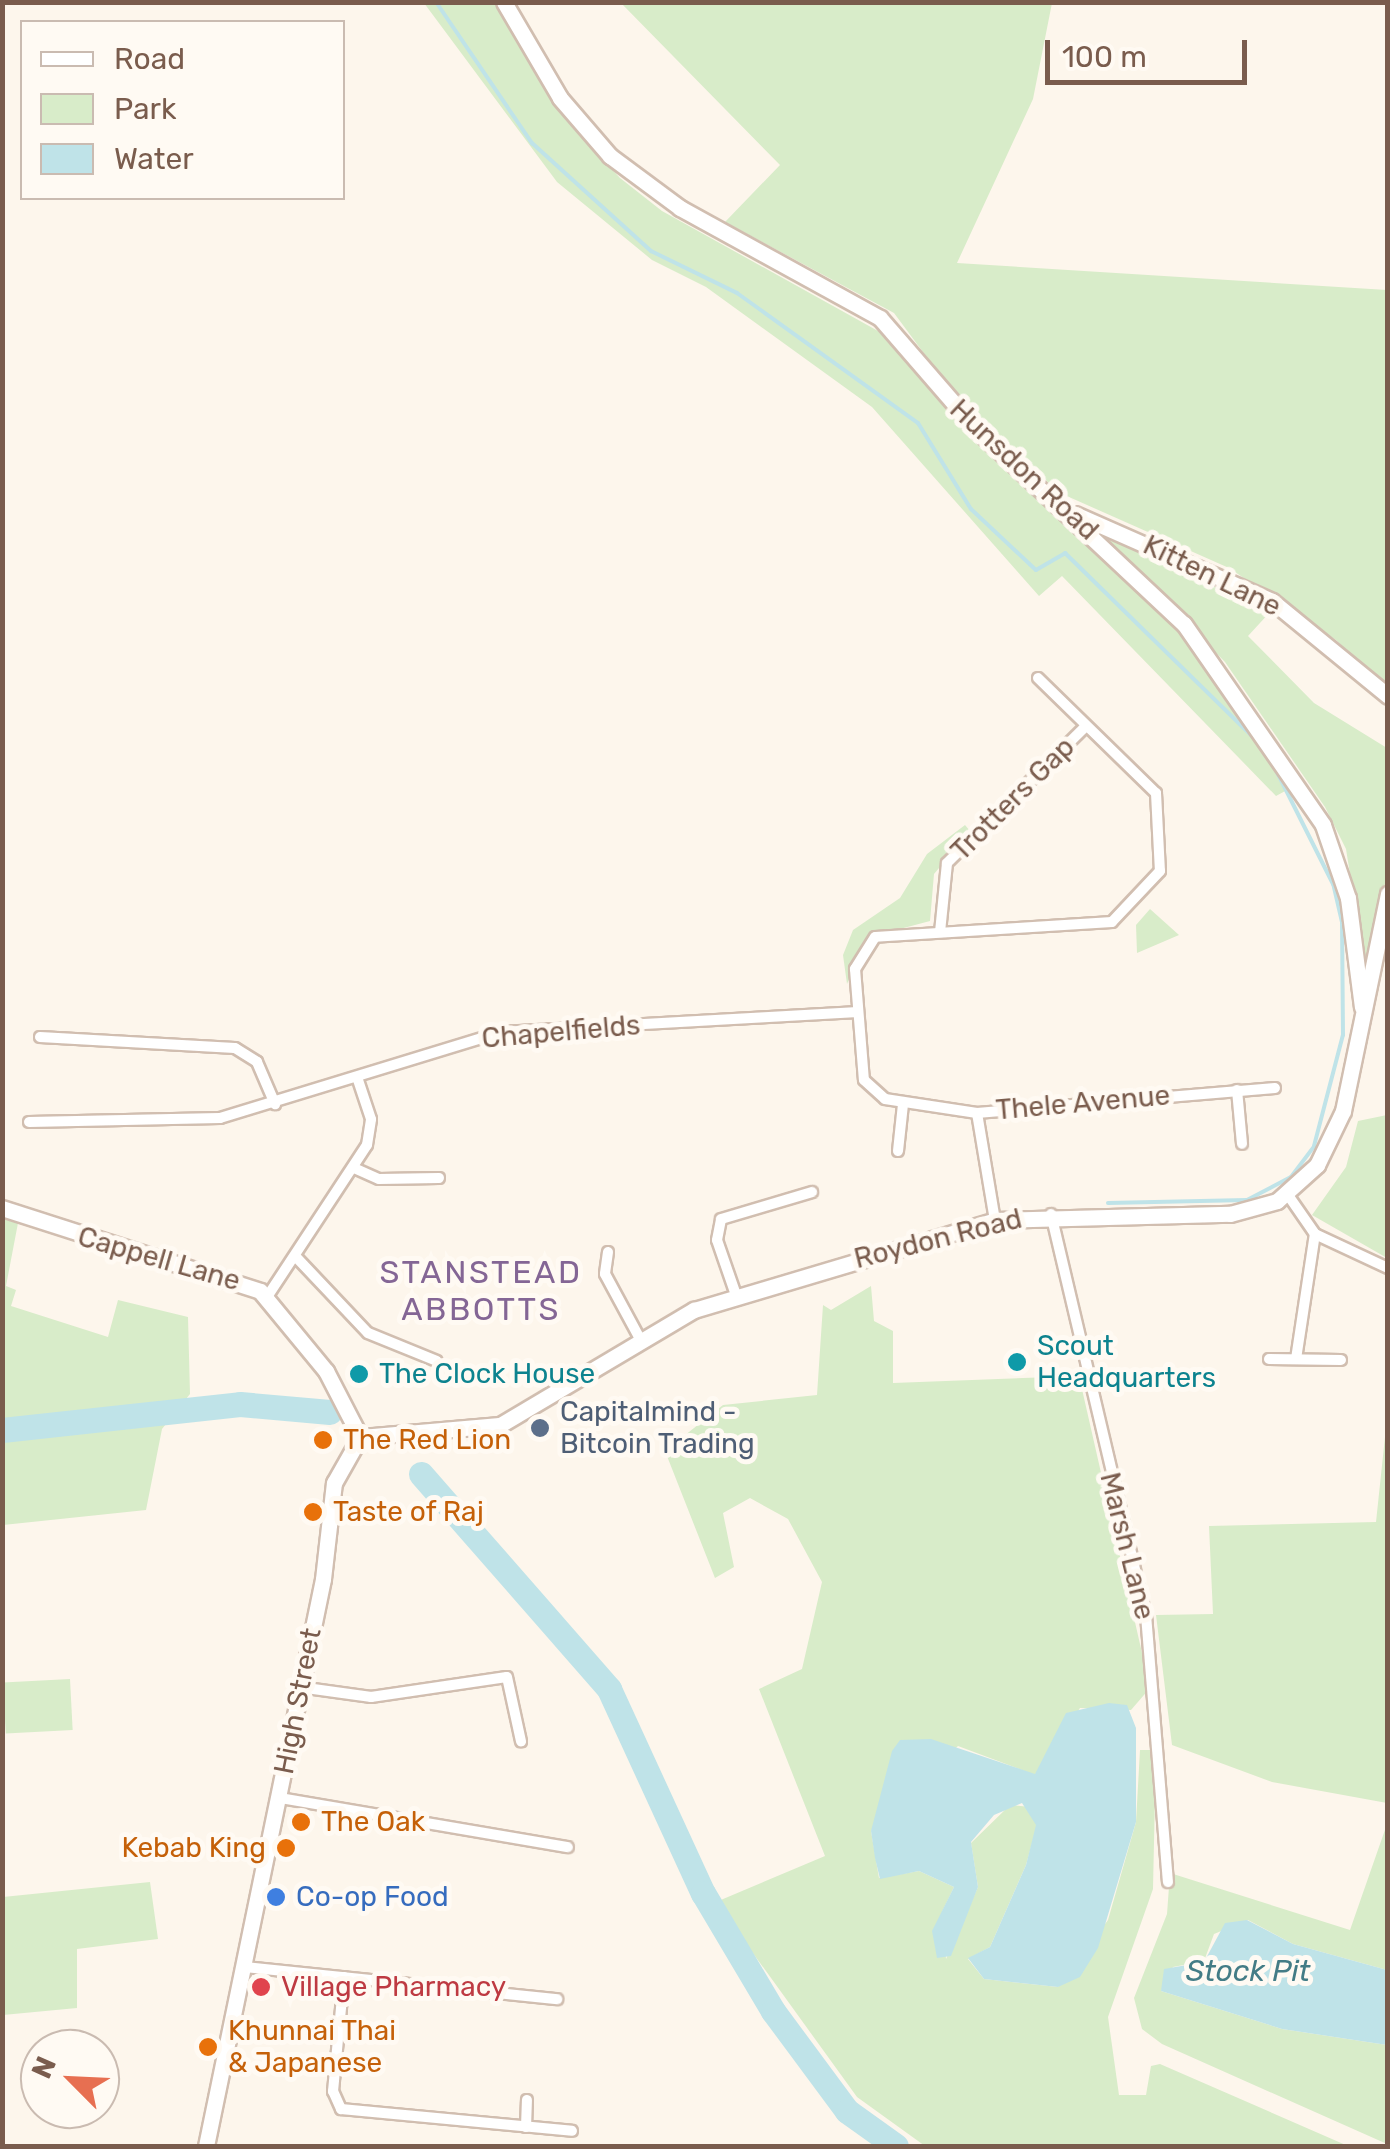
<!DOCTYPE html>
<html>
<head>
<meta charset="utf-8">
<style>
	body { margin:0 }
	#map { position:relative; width:1390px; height:2149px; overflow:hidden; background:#fdf6ec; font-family:Rubik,sans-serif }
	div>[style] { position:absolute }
	.green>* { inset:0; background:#d8ecc9; transform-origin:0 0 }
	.water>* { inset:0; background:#bfe3e8 }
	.stream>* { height:4px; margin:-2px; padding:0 2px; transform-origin:2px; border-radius:2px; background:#bfe3e8 }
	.river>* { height:25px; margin:-12.5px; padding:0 12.5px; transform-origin:12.5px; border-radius:12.5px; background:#bfe3e8 }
	.roads { filter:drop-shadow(2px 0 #d1beb0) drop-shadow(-2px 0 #d1beb0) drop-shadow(0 2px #d1beb0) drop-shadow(0 -2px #d1beb0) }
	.street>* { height:10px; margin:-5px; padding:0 5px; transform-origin:5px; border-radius:5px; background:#fff }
	.secondary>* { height:15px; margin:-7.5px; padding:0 7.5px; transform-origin:7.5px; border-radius:7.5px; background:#fff }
	.dots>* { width:28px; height:28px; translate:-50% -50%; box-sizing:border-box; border:5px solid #fffaf3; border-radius:50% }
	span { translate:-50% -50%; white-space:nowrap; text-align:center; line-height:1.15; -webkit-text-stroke:10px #fffaf3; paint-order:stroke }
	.street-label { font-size:28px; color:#7a5c4d }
	.culture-label { font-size:28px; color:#0d838f }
	.left { translate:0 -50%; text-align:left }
	.service-label { font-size:28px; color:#4e5e75 }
	.food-label { font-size:28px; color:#c56008 }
	.right { translate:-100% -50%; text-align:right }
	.shop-label { font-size:28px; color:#366cbe }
	.health-label { font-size:28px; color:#be3a42 }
	.water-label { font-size:30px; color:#437c86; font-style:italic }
	.quarter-label { font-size:32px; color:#846695; letter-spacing:2.5px }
	.frame { position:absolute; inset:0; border:5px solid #7a5c4d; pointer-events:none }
	.legend { position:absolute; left:20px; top:20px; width:325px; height:180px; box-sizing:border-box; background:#fffaf3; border:2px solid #cabbb1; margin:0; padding:12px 18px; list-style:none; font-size:30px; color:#7a5c4d }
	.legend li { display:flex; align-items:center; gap:20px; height:50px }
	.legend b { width:50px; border:2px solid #cabbb1 }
	.north { position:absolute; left:20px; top:2029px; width:100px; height:100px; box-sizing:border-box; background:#fffaf3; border:2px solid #cabbb1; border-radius:50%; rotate:294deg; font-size:28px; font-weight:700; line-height:40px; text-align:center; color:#7a5c4d }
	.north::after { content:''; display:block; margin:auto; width:35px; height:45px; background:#e76f51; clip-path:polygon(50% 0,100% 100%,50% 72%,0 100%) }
	.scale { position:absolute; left:1045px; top:40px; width:202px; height:45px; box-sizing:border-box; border:5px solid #7a5c4d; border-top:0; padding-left:12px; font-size:30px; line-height:35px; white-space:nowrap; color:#7a5c4d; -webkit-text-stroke:8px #fffaf3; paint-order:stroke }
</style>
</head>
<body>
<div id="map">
	<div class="green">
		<i style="clip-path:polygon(424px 3px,494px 3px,564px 117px,620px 178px,662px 211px,887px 336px,965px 428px,1182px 634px,1287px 790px,1276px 796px,1062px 576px,1039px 596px,872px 407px,706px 287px,652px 260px,557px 182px)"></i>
		<i style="clip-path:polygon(621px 3px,1052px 3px,1033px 99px,957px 263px,1387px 290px,1387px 690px,1336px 640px,1229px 568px,1060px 493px,963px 406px,894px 313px,725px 222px,780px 165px)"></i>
		<i style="clip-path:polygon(1095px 530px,1271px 611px,1248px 636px,1314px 703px,1387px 748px,1387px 876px,1364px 962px,1346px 849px,1325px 807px,1225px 662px)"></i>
		<i style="clip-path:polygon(965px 825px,970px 831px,934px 874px,930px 921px,866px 938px,847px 984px,843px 955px,853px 930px,900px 898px,927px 854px)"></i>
		<i style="clip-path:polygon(1150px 909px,1179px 935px,1137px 953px,1136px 925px)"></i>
		<i style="clip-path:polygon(1387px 1115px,1387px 1258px,1312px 1215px,1346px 1167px,1358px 1121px)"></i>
		<i style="clip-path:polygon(2px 1219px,18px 1223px,6px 1286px,16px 1290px,11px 1306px,108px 1337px,118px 1300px,188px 1317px,190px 1394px,162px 1429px,146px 1510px,3px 1525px)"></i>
		<i style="clip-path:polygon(871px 1286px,874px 1321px,893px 1331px,893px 1383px,1079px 1376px,1150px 1688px,1131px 1710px,1080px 1708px,1035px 1775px,958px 1746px,871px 1831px,879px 1878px,919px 1871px,954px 1887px,942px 1912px,946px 1959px,978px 1887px,971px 1843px,1010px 1805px,1030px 1807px,1037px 1825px,1026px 1865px,990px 1947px,968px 1959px,984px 1979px,1058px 1987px,1108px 1920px,1136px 1822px,1140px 1750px,1156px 1750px,1153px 1889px,1108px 2017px,1119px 2095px,1146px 2095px,1151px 2066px,1160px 2064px,1348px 2146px,925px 2146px,857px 2097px,716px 1902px,825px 1856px,759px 1689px,802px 1669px,822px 1582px,788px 1519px,750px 1498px,723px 1513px,734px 1567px,715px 1578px,665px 1451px,723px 1405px,817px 1395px,823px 1305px,831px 1310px)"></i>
		<i style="clip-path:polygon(1387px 1418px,1387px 1803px,1272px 1782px,1172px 1745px,1156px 1615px,1213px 1614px,1209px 1526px,1376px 1522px)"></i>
		<i style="left:70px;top:1679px;width:51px;height:67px;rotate:87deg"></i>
		<i style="clip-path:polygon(1387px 1824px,1387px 1970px,1293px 1944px,1248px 1920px,1214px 1934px,1204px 1961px,1173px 1967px,1161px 1991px,1282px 2029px,1387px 2045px,1387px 2144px,1162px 2044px,1142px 2029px,1134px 1998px,1167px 1914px,1170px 1873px,1350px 1930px)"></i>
		<i style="clip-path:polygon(150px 1882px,158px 1939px,77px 1949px,77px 2008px,3px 2015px,3px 1897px)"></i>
	</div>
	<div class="water">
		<i style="clip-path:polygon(1109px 1703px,1127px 1705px,1136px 1728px,1136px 1822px,1098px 1948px,1080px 1977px,1058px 1987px,984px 1979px,968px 1958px,990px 1947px,1026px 1865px,1036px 1825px,1022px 1803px,994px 1815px,971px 1842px,978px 1887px,951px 1956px,937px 1958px,932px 1931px,954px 1887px,919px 1871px,880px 1879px,875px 1858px,871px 1831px,892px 1751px,900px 1740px,931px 1739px,1035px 1774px,1066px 1713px)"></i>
		<i style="clip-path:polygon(1247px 1920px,1293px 1944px,1387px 1970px,1387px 2045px,1282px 2029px,1161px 1991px,1164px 1969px,1204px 1962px,1225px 1923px)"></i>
	</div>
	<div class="stream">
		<i style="left:436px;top:2px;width:171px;rotate:55.8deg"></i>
		<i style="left:532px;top:143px;width:161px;rotate:42.2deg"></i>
		<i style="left:651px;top:251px;width:96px;rotate:26deg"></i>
		<i style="left:737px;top:293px;width:223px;rotate:35.7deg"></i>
		<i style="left:918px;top:423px;width:101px;rotate:58.4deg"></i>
		<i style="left:971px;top:509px;width:89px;rotate:43.2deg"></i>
		<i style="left:1036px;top:570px;width:34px;rotate:-30deg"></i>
		<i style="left:1065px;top:553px;width:266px;rotate:44.4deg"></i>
		<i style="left:1108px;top:1203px;width:139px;rotate:-1.2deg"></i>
		<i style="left:1247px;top:1200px;width:50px;rotate:-27.6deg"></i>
		<i style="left:1291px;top:1177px;width:39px;rotate:-53deg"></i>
		<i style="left:1314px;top:1146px;width:115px;rotate:-75.4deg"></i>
		<i style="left:1343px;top:1035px;width:113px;rotate:-90.5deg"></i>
		<i style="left:1342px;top:922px;width:39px;rotate:-103deg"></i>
		<i style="left:1333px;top:884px;width:125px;rotate:-116.6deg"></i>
	</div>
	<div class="river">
		<i style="left:2px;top:1430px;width:239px;rotate:-6.2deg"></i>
		<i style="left:240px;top:1404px;width:90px;rotate:5.1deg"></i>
		<i style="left:421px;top:1474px;width:286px;rotate:48.8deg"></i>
		<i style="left:609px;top:1689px;width:225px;rotate:65.3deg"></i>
		<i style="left:703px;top:1893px;width:137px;rotate:59.3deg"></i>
		<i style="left:773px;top:2011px;width:124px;rotate:53.5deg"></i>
		<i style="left:847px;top:2111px;width:60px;rotate:35.5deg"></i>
	</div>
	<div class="roads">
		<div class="street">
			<i style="left:1038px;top:678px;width:165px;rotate:44.3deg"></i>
			<i style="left:1156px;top:793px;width:78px;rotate:87.1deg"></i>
			<i style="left:1160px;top:871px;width:70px;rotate:133.3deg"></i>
			<i style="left:1112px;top:922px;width:237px;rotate:176.4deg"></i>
			<i style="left:875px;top:937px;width:38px;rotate:122deg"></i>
			<i style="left:855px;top:969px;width:111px;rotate:85.4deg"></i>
			<i style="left:864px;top:1080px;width:28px;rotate:42deg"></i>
			<i style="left:885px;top:1099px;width:93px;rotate:8.7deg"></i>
			<i style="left:977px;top:1113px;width:299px;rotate:-4.8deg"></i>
			<i style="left:940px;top:932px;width:69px;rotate:-84.2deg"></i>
			<i style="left:947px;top:863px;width:195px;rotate:-44.6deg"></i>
			<i style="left:40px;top:1037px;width:195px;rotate:3.2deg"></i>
			<i style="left:235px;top:1048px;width:26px;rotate:32deg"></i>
			<i style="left:257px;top:1062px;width:46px;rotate:66.8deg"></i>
			<i style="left:1237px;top:1090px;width:54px;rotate:84.7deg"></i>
			<i style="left:977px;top:1113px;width:109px;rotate:80.5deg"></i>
			<i style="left:29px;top:1122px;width:191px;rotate:-1.2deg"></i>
			<i style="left:220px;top:1118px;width:295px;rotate:-17deg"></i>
			<i style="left:502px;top:1032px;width:356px;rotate:-3.2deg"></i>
			<i style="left:898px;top:1151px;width:47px;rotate:-83.9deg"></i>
			<i style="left:354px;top:1168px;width:27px;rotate:24deg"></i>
			<i style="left:379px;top:1179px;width:60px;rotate:-1deg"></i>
			<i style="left:1288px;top:1195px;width:47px;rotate:55.3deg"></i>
			<i style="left:1315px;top:1234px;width:81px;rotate:25deg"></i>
			<i style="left:1051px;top:1214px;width:412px;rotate:76.7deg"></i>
			<i style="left:1146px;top:1615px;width:268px;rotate:85.3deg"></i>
			<i style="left:608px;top:1252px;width:22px;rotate:98deg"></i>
			<i style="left:605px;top:1274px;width:72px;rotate:61.6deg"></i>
			<i style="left:297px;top:1258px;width:103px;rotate:46.6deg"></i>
			<i style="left:368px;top:1333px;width:74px;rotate:22.1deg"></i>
			<i style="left:736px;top:1295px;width:58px;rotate:-109.1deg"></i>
			<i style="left:717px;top:1240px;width:21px;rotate:-79deg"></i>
			<i style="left:721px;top:1219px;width:95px;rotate:-16.5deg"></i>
			<i style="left:267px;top:1297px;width:182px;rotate:-56.7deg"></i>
			<i style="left:367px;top:1145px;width:26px;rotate:-81deg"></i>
			<i style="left:371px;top:1119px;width:44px;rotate:-108.4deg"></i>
			<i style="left:1269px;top:1359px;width:72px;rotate:0.8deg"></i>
			<i style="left:1296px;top:1359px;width:126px;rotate:-81.4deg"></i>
			<i style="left:299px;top:1687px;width:73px;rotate:7.9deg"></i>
			<i style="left:371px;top:1697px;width:137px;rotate:-8.4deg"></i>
			<i style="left:507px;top:1677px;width:66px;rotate:77.7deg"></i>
			<i style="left:280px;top:1798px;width:292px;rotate:9.7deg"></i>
			<i style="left:245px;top:1967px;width:314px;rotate:5.9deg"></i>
			<i style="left:344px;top:1977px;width:115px;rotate:95.5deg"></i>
			<i style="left:333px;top:2091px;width:20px;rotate:66deg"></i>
			<i style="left:341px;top:2109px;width:232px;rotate:5.4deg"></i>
			<i style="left:526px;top:2127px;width:27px;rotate:-88deg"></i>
		</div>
		<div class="secondary">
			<i style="left:504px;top:2px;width:111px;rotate:59.7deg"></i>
			<i style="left:560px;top:98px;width:77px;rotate:49.2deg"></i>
			<i style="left:610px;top:156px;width:87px;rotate:36.6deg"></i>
			<i style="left:680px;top:208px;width:228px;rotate:28.8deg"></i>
			<i style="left:880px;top:318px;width:147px;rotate:49.1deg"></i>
			<i style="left:976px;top:429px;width:285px;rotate:43.2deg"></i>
			<i style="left:1184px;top:624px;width:244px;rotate:55.3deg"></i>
			<i style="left:1323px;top:825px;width:77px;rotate:71.1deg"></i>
			<i style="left:1348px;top:898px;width:110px;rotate:82.7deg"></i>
			<i style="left:1075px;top:514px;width:215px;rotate:23.8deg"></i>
			<i style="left:1272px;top:601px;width:150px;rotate:39.3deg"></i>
			<i style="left:2px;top:1208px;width:271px;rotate:17.8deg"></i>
			<i style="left:260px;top:1291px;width:104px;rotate:50.5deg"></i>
			<i style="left:326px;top:1371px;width:74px;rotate:62.7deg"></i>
			<i style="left:360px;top:1437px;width:141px;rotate:-4.9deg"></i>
			<i style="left:500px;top:1425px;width:226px;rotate:-30.7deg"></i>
			<i style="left:694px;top:1310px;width:314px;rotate:-16.6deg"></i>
			<i style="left:995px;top:1220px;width:235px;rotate:-1.5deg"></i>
			<i style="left:1230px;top:1214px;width:49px;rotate:-15.5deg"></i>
			<i style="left:1277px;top:1201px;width:54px;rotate:-42deg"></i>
			<i style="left:1317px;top:1165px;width:60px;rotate:-64.3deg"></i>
			<i style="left:1343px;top:1111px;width:222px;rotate:-78.3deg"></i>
			<i style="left:206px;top:2146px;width:579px;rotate:-78.34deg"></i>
			<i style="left:323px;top:1579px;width:97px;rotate:-83.5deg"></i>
			<i style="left:334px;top:1483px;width:53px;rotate:-60.5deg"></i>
		</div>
	</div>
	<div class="dots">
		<i style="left:1017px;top:1362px;background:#0f9aa8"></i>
		<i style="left:359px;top:1374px;background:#0f9aa8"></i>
		<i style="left:540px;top:1428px;background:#5c6f8a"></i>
		<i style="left:323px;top:1440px;background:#e8710a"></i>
		<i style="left:313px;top:1512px;background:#e8710a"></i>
		<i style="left:301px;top:1822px;background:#e8710a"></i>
		<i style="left:286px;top:1848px;background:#e8710a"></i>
		<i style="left:276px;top:1897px;background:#3f7fe0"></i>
		<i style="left:261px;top:1987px;background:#e0444e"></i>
		<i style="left:208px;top:2047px;background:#e8710a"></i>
	</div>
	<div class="street-label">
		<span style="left:1024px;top:470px;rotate:43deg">Hunsdon Road</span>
		<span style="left:1212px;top:576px;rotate:26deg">Kitten Lane</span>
		<span style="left:1013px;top:799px;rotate:-45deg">Trotters Gap</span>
		<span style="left:561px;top:1032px;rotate:-5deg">Chapelfields</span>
		<span style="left:1083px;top:1103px;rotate:-5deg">Thele Avenue</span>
		<span style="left:938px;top:1239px;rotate:-14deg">Roydon Road</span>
		<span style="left:159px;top:1259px;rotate:16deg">Cappell Lane</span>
		<span style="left:1127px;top:1546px;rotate:76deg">Marsh Lane</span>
		<span style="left:298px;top:1701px;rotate:-79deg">High Street</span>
	</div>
	<div class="culture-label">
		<span class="left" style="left:1037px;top:1362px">Scout<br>Headquarters</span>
		<span class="left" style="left:379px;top:1374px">The Clock House</span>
	</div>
	<div class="service-label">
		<span class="left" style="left:560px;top:1428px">Capitalmind -<br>Bitcoin Trading</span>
	</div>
	<div class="food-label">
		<span class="left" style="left:343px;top:1440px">The Red Lion</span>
		<span class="left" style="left:333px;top:1512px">Taste of Raj</span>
		<span class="left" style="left:321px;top:1822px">The Oak</span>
		<span class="right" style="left:266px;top:1848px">Kebab King</span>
		<span class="left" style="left:228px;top:2047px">Khunnai Thai<br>&amp; Japanese</span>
	</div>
	<div class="shop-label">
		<span class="left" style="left:296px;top:1897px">Co-op Food</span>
	</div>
	<div class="health-label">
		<span class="left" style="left:281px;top:1987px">Village Pharmacy</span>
	</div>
	<div class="water-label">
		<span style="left:1248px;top:1971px">Stock Pit</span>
	</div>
	<div class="quarter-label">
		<span style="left:481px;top:1291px">STANSTEAD<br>ABBOTTS</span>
	</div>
	<div class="frame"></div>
	<ul class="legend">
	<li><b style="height:12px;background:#fff"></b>Road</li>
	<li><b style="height:28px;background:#d8ecc9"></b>Park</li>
	<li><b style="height:28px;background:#bfe3e8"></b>Water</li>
	</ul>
	<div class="north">N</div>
	<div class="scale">100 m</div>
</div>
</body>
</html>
